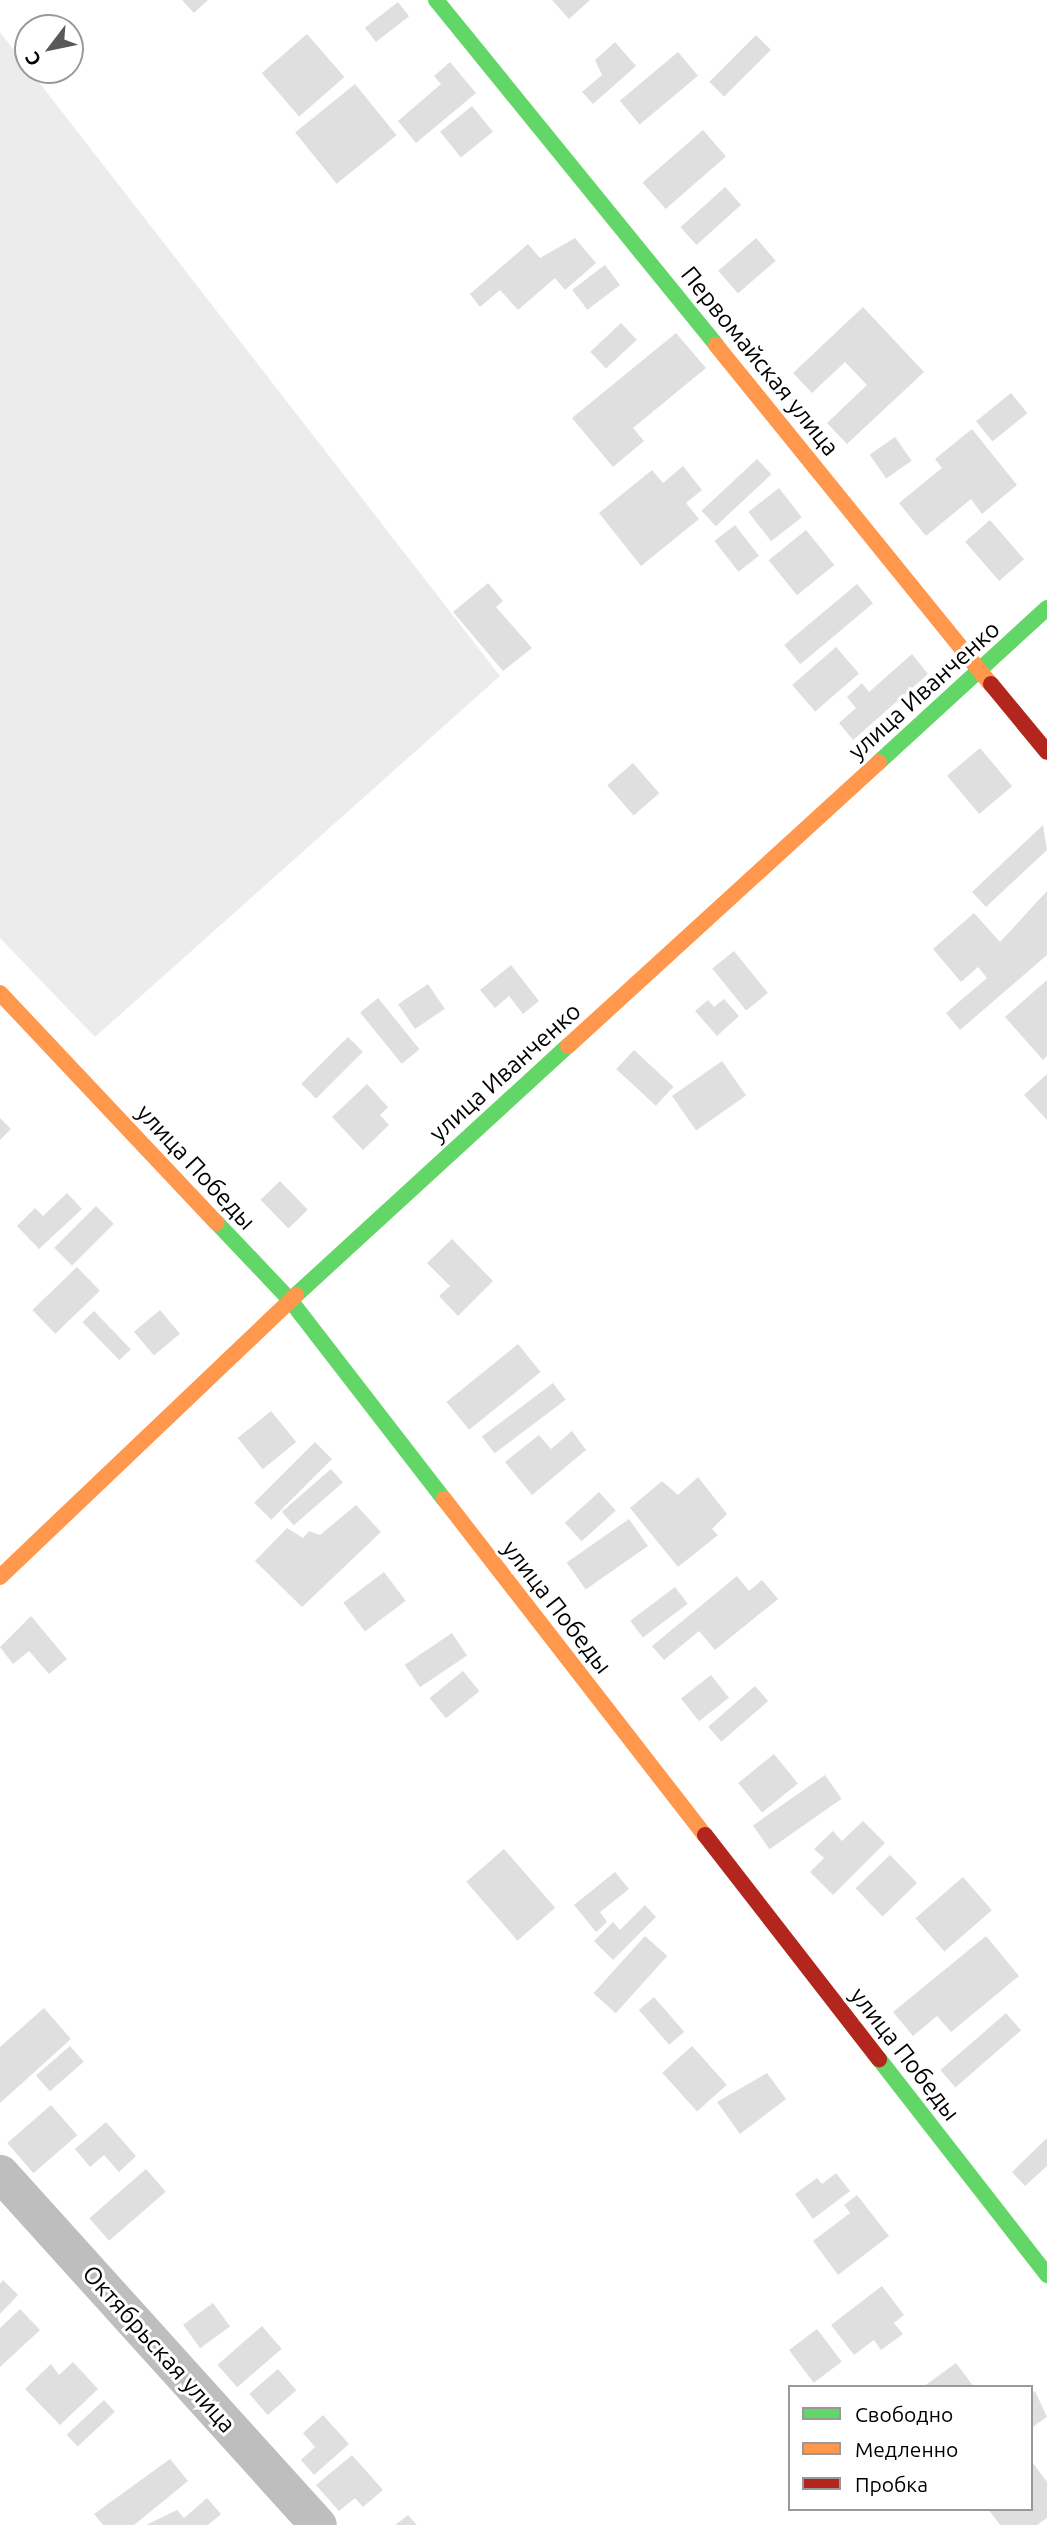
<!DOCTYPE html>
<html>
<head>
<meta charset="utf-8">
<style>
	body { margin:0 }
	#map { position:relative; width:1047px; height:2525px; overflow:hidden; background:#fff; font-family:Ubuntu,sans-serif }
	div>[style] { position:absolute }
	.green>* { inset:0; background:#ececec }
	.building>* { inset:0; background:#dfdfdf; transform-origin:0 0 }
	.street>* { height:37px; margin:-18.5px; padding:0 18.5px; transform-origin:18.5px; border-radius:18.5px; background:#bebebe }
	.fast>* { height:16px; margin:-8px; padding:0 8px; transform-origin:8px; border-radius:8px; background:#63d668 }
	.slow>* { height:16px; margin:-8px; padding:0 8px; transform-origin:8px; border-radius:8px; background:#ff974d }
	.jam>* { height:16px; margin:-8px; padding:0 8px; transform-origin:8px; border-radius:8px; background:#b3261e }
	span { translate:-50% -50%; white-space:nowrap; text-align:center; line-height:1.15; -webkit-text-stroke:6px #fff; paint-order:stroke }
	.street-label { font-size:24px; color:#000 }
	.legend { position:absolute; left:788px; top:2385px; width:245px; height:126px; box-sizing:border-box; background:#fff; border:2px solid #999; margin:0; padding:9px 12px; list-style:none; font-size:21px; color:#000 }
	.legend li { display:flex; align-items:center; gap:14px; height:35px }
	.legend b { width:35px; border:2px solid #999 }
	.north { position:absolute; left:14px; top:14px; width:70px; height:70px; box-sizing:border-box; background:#fff; border:2px solid #999; border-radius:50%; rotate:238deg; font-size:19px; font-weight:700; line-height:28px; text-align:center; color:#000 }
	.north::after { content:''; display:block; margin:auto; width:24px; height:32px; background:#595959; clip-path:polygon(50% 0,100% 100%,50% 72%,0 100%) }
</style>
</head>
<body>
<div id="map">
	<div class="green">
		<i style="clip-path:polygon(0 32px,500px 676px,95px 1037px,0 938px)"></i>
	</div>
	<div class="building">
		<i style="clip-path:polygon(182px 0,208px 0,194px 13px)"></i>
		<i style="clip-path:polygon(552px 0,590px 0,569px 19px)"></i>
		<i style="left:398px;top:2px;width:18px;height:42px;rotate:52deg"></i>
		<i style="left:307px;top:34px;width:57px;height:60px;rotate:49deg"></i>
		<i style="left:756px;top:35px;width:21px;height:66px;rotate:45deg"></i>
		<i style="clip-path:polygon(615px 42px,636px 66px,593px 104px,582px 92px,602px 75px,595px 60px)"></i>
		<i style="left:678px;top:52px;width:31px;height:76px;rotate:50deg"></i>
		<i style="clip-path:polygon(450px 62px,476px 93px,416px 143px,398px 121px,441px 84px,434px 76px)"></i>
		<i style="left:355px;top:84px;width:66px;height:77px;rotate:51deg"></i>
		<i style="left:472px;top:106px;width:33px;height:41px;rotate:51deg"></i>
		<i style="left:703px;top:130px;width:35px;height:80px;rotate:49deg"></i>
		<i style="left:725px;top:187px;width:24px;height:60px;rotate:48deg"></i>
		<i style="clip-path:polygon(575px 238px,596px 263px,565px 290px,555px 278px,518px 310px,500px 290px,480px 307px,470px 294px,528px 244px,540px 258px)"></i>
		<i style="left:756px;top:238px;width:30px;height:50px;rotate:49deg"></i>
		<i style="left:605px;top:265px;width:25px;height:41px;rotate:53deg"></i>
		<i style="clip-path:polygon(863px 307px,924px 372px,847px 444px,827px 423px,867px 385px,845px 362px,812px 393px,793px 373px)"></i>
		<i style="left:621px;top:323px;width:23px;height:42px;rotate:47deg"></i>
		<i style="clip-path:polygon(676px 333px,706px 368px,633px 428px,644px 441px,613px 467px,572px 418px)"></i>
		<i style="left:1011px;top:393px;width:26px;height:45px;rotate:51deg"></i>
		<i style="clip-path:polygon(972px 429px,1017px 485px,982px 514px,971px 499px,926px 536px,899px 503px,942px 468px,935px 459px)"></i>
		<i style="left:895px;top:437px;width:29px;height:31px;rotate:55deg"></i>
		<i style="left:757px;top:459px;width:21px;height:76px;rotate:47deg"></i>
		<i style="clip-path:polygon(683px 466px,702px 490px,686px 503px,699px 519px,641px 566px,599px 513px,652px 470px,663px 483px)"></i>
		<i style="left:779px;top:488px;width:37px;height:39px;rotate:52deg"></i>
		<i style="left:990px;top:520px;width:52px;height:33px;rotate:49deg"></i>
		<i style="left:735px;top:525px;width:39px;height:26px;rotate:52deg"></i>
		<i style="left:806px;top:530px;width:45px;height:48px;rotate:51deg"></i>
		<i style="clip-path:polygon(488px 583px,503px 601px,496px 607px,532px 648px,503px 671px,453px 612px)"></i>
		<i style="left:857px;top:584px;width:25px;height:95px;rotate:50deg"></i>
		<i style="left:836px;top:647px;width:35px;height:58px;rotate:49deg"></i>
		<i style="clip-path:polygon(912px 654px,928px 674px,853px 740px,839px 723px,856px 708px,847px 697px,862px 683px,869px 692px)"></i>
		<i style="left:980px;top:748px;width:50px;height:43px;rotate:50deg"></i>
		<i style="left:633px;top:763px;width:40px;height:34px;rotate:49deg"></i>
		<i style="clip-path:polygon(1043px 825px,1047px 850px,986px 907px,972px 892px)"></i>
		<i style="clip-path:polygon(1047px 891px,1047px 955px,960px 1030px,946px 1013px,987px 978px,978px 967px,961px 982px,933px 949px,974px 913px,1000px 942px)"></i>
		<i style="left:734px;top:951px;width:54px;height:28px;rotate:51deg"></i>
		<i style="clip-path:polygon(511px 965px,539px 1001px,523px 1014px,509px 996px,495px 1008px,480px 990px)"></i>
		<i style="clip-path:polygon(1047px 980px,1047px 1056px,1043px 1060px,1005px 1017px)"></i>
		<i style="left:428px;top:984px;width:30px;height:36px;rotate:56deg"></i>
		<i style="left:378px;top:998px;width:66px;height:23px;rotate:51deg"></i>
		<i style="clip-path:polygon(724px 999px,739px 1016px,717px 1036px,695px 1011px,708px 1000px,714px 1007px)"></i>
		<i style="left:348px;top:1037px;width:21px;height:66px;rotate:45deg"></i>
		<i style="left:634px;top:1050px;width:54px;height:26px;rotate:43deg"></i>
		<i style="left:722px;top:1061px;width:42px;height:61px;rotate:55deg"></i>
		<i style="clip-path:polygon(1047px 1074px,1047px 1120px,1024px 1095px)"></i>
		<i style="clip-path:polygon(367px 1084px,388px 1107px,380px 1115px,389px 1125px,363px 1150px,332px 1117px)"></i>
		<i style="clip-path:polygon(0 1118px,11px 1129px,0 1140px)"></i>
		<i style="left:280px;top:1181px;width:40px;height:27px;rotate:46deg"></i>
		<i style="clip-path:polygon(67px 1193px,82px 1209px,39px 1249px,17px 1226px,35px 1208px,43px 1216px)"></i>
		<i style="left:96px;top:1206px;width:25px;height:59px;rotate:45deg"></i>
		<i style="clip-path:polygon(452px 1239px,493px 1281px,458px 1316px,439px 1296px,450px 1286px,427px 1263px)"></i>
		<i style="left:77px;top:1267px;width:33px;height:62px;rotate:46deg"></i>
		<i style="left:160px;top:1310px;width:31px;height:34px;rotate:50deg"></i>
		<i style="left:94px;top:1311px;width:53px;height:16px;rotate:46deg"></i>
		<i style="left:518px;top:1344px;width:36px;height:92px;rotate:51deg"></i>
		<i style="left:553px;top:1383px;width:21px;height:89px;rotate:53deg"></i>
		<i style="left:271px;top:1411px;width:40px;height:43px;rotate:51deg"></i>
		<i style="clip-path:polygon(572px 1431px,586px 1450px,532px 1495px,505px 1462px,539px 1435px,551px 1449px)"></i>
		<i style="left:315px;top:1442px;width:24px;height:86px;rotate:45deg"></i>
		<i style="left:331px;top:1469px;width:18px;height:65px;rotate:49deg"></i>
		<i style="clip-path:polygon(698px 1477px,727px 1514px,712px 1529px,718px 1535px,678px 1567px,630px 1508px,662px 1481px,678px 1495px)"></i>
		<i style="left:599px;top:1492px;width:25px;height:46px;rotate:48deg"></i>
		<i style="clip-path:polygon(356px 1505px,381px 1532px,302px 1607px,255px 1561px,287px 1528px,303px 1538px,309px 1531px,320px 1535px)"></i>
		<i style="left:629px;top:1519px;width:33px;height:76px;rotate:55deg"></i>
		<i style="left:384px;top:1572px;width:36px;height:51px;rotate:53deg"></i>
		<i style="clip-path:polygon(737px 1576px,749px 1591px,762px 1580px,778px 1599px,715px 1650px,699px 1631px,664px 1660px,652px 1646px)"></i>
		<i style="left:675px;top:1587px;width:21px;height:56px;rotate:53deg"></i>
		<i style="clip-path:polygon(31px 1616px,67px 1659px,49px 1674px,29px 1651px,13px 1664px,0 1647px)"></i>
		<i style="left:452px;top:1633px;width:27px;height:57px;rotate:56deg"></i>
		<i style="left:463px;top:1671px;width:26px;height:43px;rotate:51deg"></i>
		<i style="left:711px;top:1675px;width:29px;height:38px;rotate:52deg"></i>
		<i style="left:755px;top:1686px;width:20px;height:62px;rotate:49deg"></i>
		<i style="left:774px;top:1754px;width:38px;height:46px;rotate:51deg"></i>
		<i style="left:825px;top:1775px;width:29px;height:88px;rotate:55deg"></i>
		<i style="clip-path:polygon(863px 1821px,885px 1843px,833px 1895px,810px 1872px,824px 1858px,814px 1849px,833px 1831px,842px 1841px)"></i>
		<i style="left:504px;top:1849px;width:78px;height:50px;rotate:49deg"></i>
		<i style="left:890px;top:1855px;width:39px;height:48px;rotate:46deg"></i>
		<i style="clip-path:polygon(615px 1872px,629px 1889px,600px 1912px,607px 1922px,596px 1932px,574px 1905px)"></i>
		<i style="left:963px;top:1877px;width:44px;height:63px;rotate:49deg"></i>
		<i style="clip-path:polygon(645px 1905px,656px 1917px,613px 1960px,594px 1941px,613px 1922px,620px 1930px)"></i>
		<i style="left:645px;top:1936px;width:30px;height:77px;rotate:42deg"></i>
		<i style="clip-path:polygon(986px 1936px,1019px 1976px,951px 2032px,937px 2016px,913px 2036px,893px 2012px)"></i>
		<i style="left:654px;top:1997px;width:46px;height:20px;rotate:49deg"></i>
		<i style="clip-path:polygon(44px 2008px,71px 2039px,0 2103px,0 2047px)"></i>
		<i style="left:1006px;top:2013px;width:23px;height:87px;rotate:49deg"></i>
		<i style="left:70px;top:2046px;width:21px;height:45px;rotate:49deg"></i>
		<i style="left:692px;top:2046px;width:52px;height:40px;rotate:48deg"></i>
		<i style="clip-path:polygon(767px 2073px,786px 2099px,740px 2134px,717px 2102px)"></i>
		<i style="left:51px;top:2105px;width:40px;height:58px;rotate:49deg"></i>
		<i style="clip-path:polygon(106px 2122px,136px 2156px,119px 2172px,104px 2155px,90px 2167px,75px 2149px)"></i>
		<i style="clip-path:polygon(1047px 2138px,1047px 2166px,1025px 2186px,1012px 2172px)"></i>
		<i style="left:146px;top:2169px;width:30px;height:75px;rotate:49deg"></i>
		<i style="clip-path:polygon(836px 2173px,850px 2191px,813px 2219px,795px 2194px,817px 2178px,822px 2184px)"></i>
		<i style="clip-path:polygon(857px 2195px,889px 2236px,838px 2275px,813px 2241px,850px 2213px,844px 2205px)"></i>
		<i style="clip-path:polygon(3px 2280px,18px 2295px,0 2314px,0 2284px)"></i>
		<i style="clip-path:polygon(882px 2286px,904px 2315px,894px 2323px,903px 2334px,881px 2350px,874px 2340px,854px 2355px,831px 2325px)"></i>
		<i style="left:213px;top:2303px;width:29px;height:37px;rotate:54deg"></i>
		<i style="clip-path:polygon(20px 2309px,40px 2330px,0 2367px,0 2328px)"></i>
		<i style="left:262px;top:2326px;width:30px;height:59px;rotate:49deg"></i>
		<i style="left:817px;top:2329px;width:41px;height:35px;rotate:53deg"></i>
		<i style="clip-path:polygon(73px 2362px,98px 2389px,60px 2425px,25px 2389px,51px 2364px,59px 2375px)"></i>
		<i style="clip-path:polygon(956px 2363px,974px 2387px,923px 2387px)"></i>
		<i style="left:278px;top:2369px;width:28px;height:38px;rotate:49deg"></i>
		<i style="clip-path:polygon(1035px 2391px,1047px 2417px,1031px 2428px,1031px 2394px)"></i>
		<i style="left:104px;top:2400px;width:16px;height:51px;rotate:47deg"></i>
		<i style="clip-path:polygon(323px 2415px,349px 2444px,314px 2475px,301px 2460px,315px 2447px,303px 2433px)"></i>
		<i style="clip-path:polygon(352px 2455px,383px 2490px,363px 2507px,355px 2498px,339px 2511px,316px 2485px)"></i>
		<i style="clip-path:polygon(170px 2459px,188px 2481px,134px 2525px,103px 2525px,94px 2514px)"></i>
		<i style="clip-path:polygon(1033px 2463px,1047px 2482px,1047px 2518px,1037px 2525px,1000px 2525px,988px 2509px,1031px 2509px)"></i>
		<i style="clip-path:polygon(207px 2498px,221px 2514px,208px 2525px,146px 2525px,177px 2510px,184px 2518px)"></i>
		<i style="clip-path:polygon(408px 2515px,417px 2525px,395px 2525px)"></i>
	</div>
	<div class="street">
		<i style="left:0;top:2173px;width:474px;rotate:47.9deg"></i>
	</div>
	<div class="fast">
		<i style="left:436px;top:0;width:444px;rotate:50.9deg"></i>
		<i style="left:879px;top:762px;width:228px;rotate:-42.5deg"></i>
		<i style="left:217px;top:1223px;width:106px;rotate:46.5deg"></i>
		<i style="left:290px;top:1300px;width:252px;rotate:52.3deg"></i>
		<i style="left:296px;top:1295px;width:369px;rotate:-42.5deg"></i>
		<i style="left:879px;top:2059px;width:274px;rotate:52.1deg"></i>
	</div>
	<div class="slow">
		<i style="left:716px;top:345px;width:437px;rotate:51deg"></i>
		<i style="left:0;top:993px;width:316px;rotate:46.7deg"></i>
		<i style="left:568px;top:1046px;width:421px;rotate:-42.4deg"></i>
		<i style="left:444px;top:1499px;width:425px;rotate:52.2deg"></i>
		<i style="left:0;top:1577px;width:409px;rotate:-43.6deg"></i>
	</div>
	<div class="jam">
		<i style="left:991px;top:684px;width:88px;rotate:50.5deg"></i>
		<i style="left:705px;top:1835px;width:284px;rotate:52.2deg"></i>
	</div>
	<div class="street-label">
		<span style="left:760px;top:361px;rotate:51deg">Первомайская улица</span>
		<span style="left:924px;top:690px;rotate:-42deg">улица Иванченко</span>
		<span style="left:505px;top:1072px;rotate:-42deg">улица Иванченко</span>
		<span style="left:196px;top:1167px;rotate:47deg">улица Победы</span>
		<span style="left:557px;top:1607px;rotate:52deg">улица Победы</span>
		<span style="left:905px;top:2054px;rotate:52deg">улица Победы</span>
		<span style="left:159px;top:2349px;rotate:48deg">Октябрьская улица</span>
	</div>
	<ul class="legend">
	<li><b style="height:9px;background:#63d668"></b>Свободно</li>
	<li><b style="height:9px;background:#ff974d"></b>Медленно</li>
	<li><b style="height:9px;background:#b3261e"></b>Пробка</li>
	</ul>
	<div class="north">С</div>
</div>
</body>
</html>
